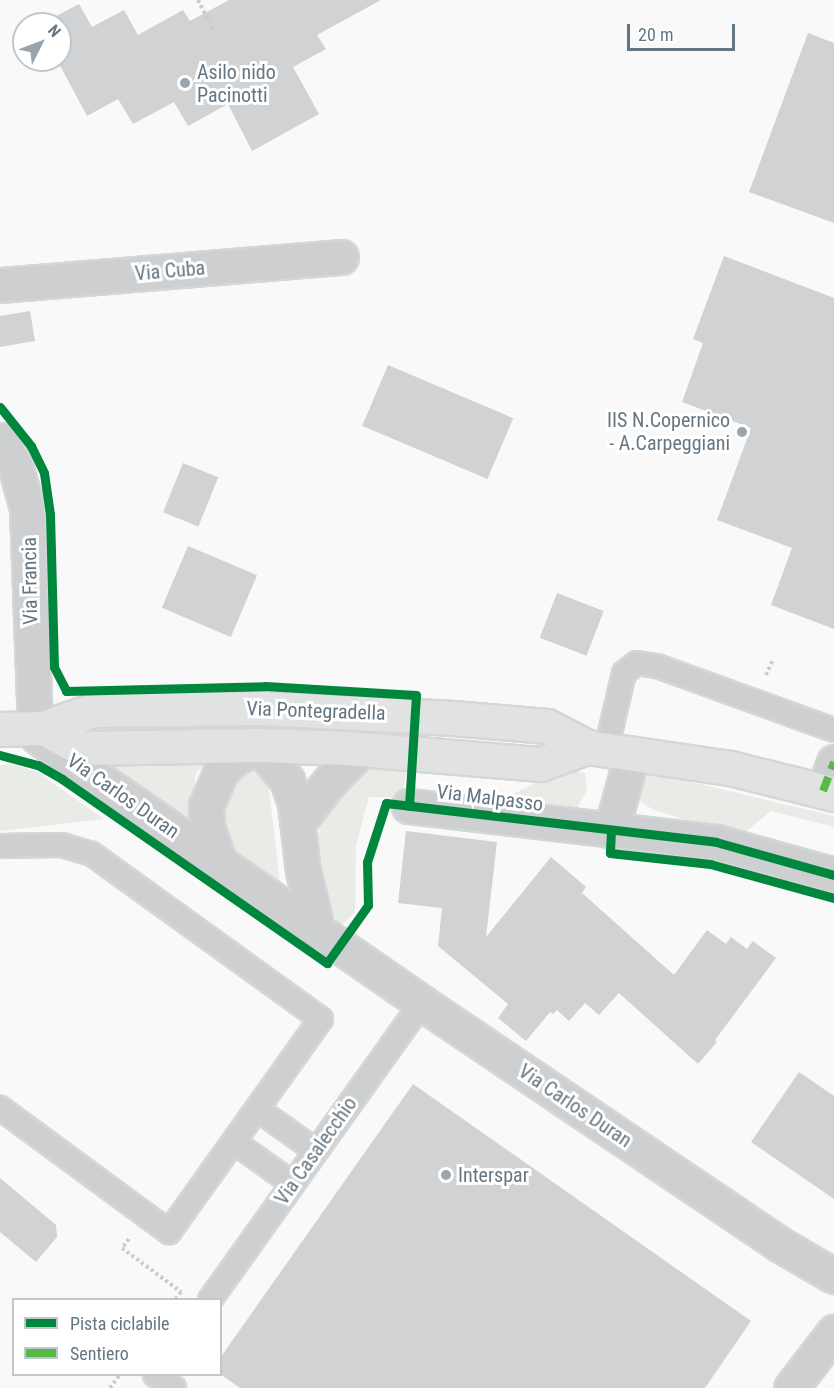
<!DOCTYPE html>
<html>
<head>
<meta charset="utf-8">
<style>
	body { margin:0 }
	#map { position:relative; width:834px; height:1388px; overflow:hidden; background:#f9f9f9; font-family:"Roboto Condensed",sans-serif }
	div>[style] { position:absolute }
	.green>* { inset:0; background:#e8ebe6 }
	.building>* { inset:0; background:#d0d2d3; transform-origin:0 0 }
	.path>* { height:4px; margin-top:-2px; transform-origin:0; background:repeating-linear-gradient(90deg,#cbcccd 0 3px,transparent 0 6px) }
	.roads { filter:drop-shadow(2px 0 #d5d6d7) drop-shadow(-2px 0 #d5d6d7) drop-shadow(0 2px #d5d6d7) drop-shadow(0 -2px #d5d6d7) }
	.lane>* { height:22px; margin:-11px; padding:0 11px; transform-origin:11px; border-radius:11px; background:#cecfd0 }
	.street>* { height:33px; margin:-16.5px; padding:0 16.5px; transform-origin:16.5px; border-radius:16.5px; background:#cecfd0 }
	.secondary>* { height:33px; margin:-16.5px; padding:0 16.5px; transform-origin:16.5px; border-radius:16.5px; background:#e1e2e2 }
	.quiet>* { height:8px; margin-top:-4px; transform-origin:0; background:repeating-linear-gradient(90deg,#58b947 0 15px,transparent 0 23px) }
	.cycleway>* { height:9px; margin:-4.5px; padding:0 4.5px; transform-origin:4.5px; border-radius:4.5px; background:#00873e }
	.dots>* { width:16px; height:16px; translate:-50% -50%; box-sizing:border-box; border:3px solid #fff; border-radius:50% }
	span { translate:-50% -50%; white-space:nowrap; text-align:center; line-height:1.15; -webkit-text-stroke:6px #fff; paint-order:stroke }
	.poi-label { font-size:20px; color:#657683 }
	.left { translate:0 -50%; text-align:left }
	.right { translate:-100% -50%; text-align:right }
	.street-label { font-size:20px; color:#657683 }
	.legend { position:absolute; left:12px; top:1298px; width:210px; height:78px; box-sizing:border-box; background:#fff; border:2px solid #c1c8cd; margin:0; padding:8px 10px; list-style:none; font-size:18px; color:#657683 }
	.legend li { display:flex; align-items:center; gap:12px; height:30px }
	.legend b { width:30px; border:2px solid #c1c8cd }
	.north { position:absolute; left:12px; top:12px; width:60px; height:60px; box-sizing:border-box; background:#fff; border:2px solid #c1c8cd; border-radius:50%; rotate:48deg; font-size:16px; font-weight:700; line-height:24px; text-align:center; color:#657683 }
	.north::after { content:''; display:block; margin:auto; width:21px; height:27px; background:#99a4ac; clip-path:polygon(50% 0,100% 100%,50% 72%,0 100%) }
	.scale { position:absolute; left:627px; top:24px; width:108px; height:27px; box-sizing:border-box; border:3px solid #657683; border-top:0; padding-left:8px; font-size:18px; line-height:21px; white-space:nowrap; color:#657683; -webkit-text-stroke:4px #fff; paint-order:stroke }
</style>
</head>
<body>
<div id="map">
	<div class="green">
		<i style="clip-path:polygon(97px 757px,212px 758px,196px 773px,190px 815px,195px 836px)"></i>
		<i style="clip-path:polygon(242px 759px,260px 772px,269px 789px,281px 893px,234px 858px,222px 834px,222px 779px)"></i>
		<i style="clip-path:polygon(12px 764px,37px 772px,104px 819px,0 831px,0 765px)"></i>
		<i style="clip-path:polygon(368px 765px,408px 768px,401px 798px,369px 797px,356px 845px,355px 913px,340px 926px,321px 895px,315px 851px,322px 816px,333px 798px)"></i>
		<i style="clip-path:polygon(566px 768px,585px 773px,587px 790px,576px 810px,503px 799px)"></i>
		<i style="clip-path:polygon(649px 772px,834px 816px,834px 827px,771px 811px,739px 837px,652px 809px,634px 797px,640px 775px)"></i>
	</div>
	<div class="building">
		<i style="clip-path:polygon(229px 0,381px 0,317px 35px,326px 49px,293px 67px,319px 114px,252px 151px,228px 104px,188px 126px,174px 102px,133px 124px,118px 99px,87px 116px,57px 60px,60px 60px,60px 24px,41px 24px,79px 4px,92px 27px,124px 10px,138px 35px,183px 10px,190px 21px)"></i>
		<i style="clip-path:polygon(808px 33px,834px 43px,834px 223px,749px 192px)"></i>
		<i style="clip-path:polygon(724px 256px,834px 298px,834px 629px,771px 605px,792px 548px,717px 520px,751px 428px,682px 402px,703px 343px,693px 339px)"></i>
		<i style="clip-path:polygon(30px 311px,35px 341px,0 347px,0 316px)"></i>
		<i style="left:388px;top:365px;width:136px;height:66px;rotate:23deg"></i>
		<i style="left:183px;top:463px;width:38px;height:53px;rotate:22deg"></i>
		<i style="left:188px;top:546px;width:75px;height:67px;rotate:23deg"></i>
		<i style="left:557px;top:593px;width:50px;height:48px;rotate:21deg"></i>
		<i style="clip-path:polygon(406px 831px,497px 842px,486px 937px,551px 857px,586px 887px,582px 893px,674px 975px,707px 930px,726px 944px,731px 937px,747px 949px,753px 941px,776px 958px,715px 1040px,717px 1042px,698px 1064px,619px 993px,599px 1015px,585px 1003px,569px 1021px,557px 1010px,553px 1014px,550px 1012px,526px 1041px,498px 1018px,508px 1004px,438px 946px,442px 908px,398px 903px)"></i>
		<i style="clip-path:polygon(799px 1072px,834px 1096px,834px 1199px,751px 1142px)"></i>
		<i style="clip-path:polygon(413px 1084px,751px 1321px,705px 1388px,240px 1388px,220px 1374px,220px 1358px)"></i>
		<i style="clip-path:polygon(0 1178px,56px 1225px,57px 1237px,36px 1262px,0 1232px)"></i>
	</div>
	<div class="path">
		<i style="left:198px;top:0;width:34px;rotate:63deg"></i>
		<i style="left:766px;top:675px;width:17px;rotate:-66deg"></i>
		<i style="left:129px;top:1239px;width:11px;rotate:128deg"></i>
		<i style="left:122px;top:1248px;width:74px;rotate:36.7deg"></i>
		<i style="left:181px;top:1292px;width:10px;rotate:127deg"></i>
		<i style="left:110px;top:1388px;width:17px;rotate:-54deg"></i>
	</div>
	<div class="roads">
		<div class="lane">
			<i style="left:606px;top:750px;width:79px;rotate:-76.8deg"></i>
			<i style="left:624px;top:673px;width:16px;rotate:-38deg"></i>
			<i style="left:637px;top:663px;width:20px;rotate:9deg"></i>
			<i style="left:657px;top:666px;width:188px;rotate:19.9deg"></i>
			<i style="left:0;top:846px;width:62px;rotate:-0.9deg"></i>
			<i style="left:62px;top:845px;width:31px;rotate:17deg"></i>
			<i style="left:92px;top:854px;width:282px;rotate:35.8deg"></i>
			<i style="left:321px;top:1019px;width:262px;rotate:125.5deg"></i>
			<i style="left:169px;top:1232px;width:210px;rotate:-143.7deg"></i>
			<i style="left:257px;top:1109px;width:72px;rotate:35.4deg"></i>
			<i style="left:234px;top:1142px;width:72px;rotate:35.4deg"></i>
			<i style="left:210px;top:1300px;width:365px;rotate:-54.5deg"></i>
			<i style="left:155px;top:1375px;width:23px;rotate:34deg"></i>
		</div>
		<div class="street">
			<i style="left:0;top:285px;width:342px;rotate:-4.7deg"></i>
			<i style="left:0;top:440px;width:29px;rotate:59deg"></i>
			<i style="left:15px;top:465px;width:45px;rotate:74.4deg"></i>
			<i style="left:27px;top:508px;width:220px;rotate:87.9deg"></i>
			<i style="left:38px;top:737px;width:467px;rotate:34.7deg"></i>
			<i style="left:422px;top:1003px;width:431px;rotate:34deg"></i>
			<i style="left:779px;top:1244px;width:64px;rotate:30.2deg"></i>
			<i style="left:823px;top:791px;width:31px;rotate:-69deg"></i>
			<i style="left:409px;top:806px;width:309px;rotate:6.7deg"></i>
			<i style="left:716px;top:842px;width:123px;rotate:15.6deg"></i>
			<i style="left:298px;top:822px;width:52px;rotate:-52deg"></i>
			<i style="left:330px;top:781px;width:45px;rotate:-45.9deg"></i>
			<i style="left:611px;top:831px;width:80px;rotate:-74.7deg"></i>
			<i style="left:220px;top:864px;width:39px;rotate:-109deg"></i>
			<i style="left:207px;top:827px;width:21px;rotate:-93deg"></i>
			<i style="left:206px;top:806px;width:38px;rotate:-67deg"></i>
			<i style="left:221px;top:771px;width:18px;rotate:-43deg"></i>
			<i style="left:234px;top:759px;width:28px;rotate:-30deg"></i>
			<i style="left:258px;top:745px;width:45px;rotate:50.4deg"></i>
			<i style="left:287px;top:780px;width:24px;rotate:71deg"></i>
			<i style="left:295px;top:803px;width:68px;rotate:83.3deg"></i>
			<i style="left:303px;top:871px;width:63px;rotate:76.2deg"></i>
			<i style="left:791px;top:1388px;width:71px;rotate:-52.5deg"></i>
		</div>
		<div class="secondary">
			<i style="left:43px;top:728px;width:43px;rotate:27.8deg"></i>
			<i style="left:81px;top:748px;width:177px;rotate:-1deg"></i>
			<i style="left:258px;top:745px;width:90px;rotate:1.9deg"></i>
			<i style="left:348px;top:748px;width:193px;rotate:4.8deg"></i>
			<i style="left:540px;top:764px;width:50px;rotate:-19.9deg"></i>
			<i style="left:0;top:729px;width:43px;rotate:-1.3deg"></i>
			<i style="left:43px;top:728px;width:53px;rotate:-19.8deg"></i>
			<i style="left:93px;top:710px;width:168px;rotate:-0.7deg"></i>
			<i style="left:261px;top:708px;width:192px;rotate:3deg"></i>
			<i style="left:453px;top:718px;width:94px;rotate:4.9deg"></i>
			<i style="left:547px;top:726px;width:45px;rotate:27.7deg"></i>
			<i style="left:587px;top:747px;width:145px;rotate:8.4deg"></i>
			<i style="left:730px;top:768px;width:107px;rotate:14deg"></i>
		</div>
	</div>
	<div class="quiet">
		<i style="left:823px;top:791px;width:31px;rotate:-69deg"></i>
	</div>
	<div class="cycleway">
		<i style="left:0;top:407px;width:50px;rotate:51.5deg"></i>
		<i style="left:31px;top:446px;width:30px;rotate:64deg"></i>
		<i style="left:44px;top:473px;width:41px;rotate:81.7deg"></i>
		<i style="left:50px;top:514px;width:153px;rotate:88.5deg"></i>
		<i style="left:54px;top:667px;width:27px;rotate:63deg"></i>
		<i style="left:66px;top:691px;width:199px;rotate:-1.4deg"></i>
		<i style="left:265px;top:686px;width:151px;rotate:3.4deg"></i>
		<i style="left:416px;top:695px;width:111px;rotate:93.6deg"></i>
		<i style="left:0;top:755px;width:39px;rotate:15deg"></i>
		<i style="left:38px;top:765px;width:28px;rotate:30deg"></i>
		<i style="left:62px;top:779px;width:323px;rotate:34.8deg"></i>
		<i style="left:327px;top:963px;width:71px;rotate:-54.7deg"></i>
		<i style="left:368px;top:905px;width:43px;rotate:-91.3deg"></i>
		<i style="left:367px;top:862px;width:62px;rotate:-72.1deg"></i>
		<i style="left:386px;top:803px;width:332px;rotate:6.7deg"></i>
		<i style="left:716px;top:842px;width:123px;rotate:15.6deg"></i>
		<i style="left:611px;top:831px;width:22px;rotate:93deg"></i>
		<i style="left:610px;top:853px;width:101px;rotate:6.3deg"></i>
		<i style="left:710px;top:864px;width:129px;rotate:15.3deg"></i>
	</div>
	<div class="dots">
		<i style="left:185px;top:83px;background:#99a4ac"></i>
		<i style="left:742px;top:432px;background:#99a4ac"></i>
		<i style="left:446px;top:1175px;background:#99a4ac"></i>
	</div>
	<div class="poi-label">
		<span class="left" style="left:197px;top:84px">Asilo nido<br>Pacinotti</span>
		<span class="right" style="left:730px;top:432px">IIS N.Copernico<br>- A.Carpeggiani</span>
		<span class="left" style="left:458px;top:1175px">Interspar</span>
	</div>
	<div class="street-label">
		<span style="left:170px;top:271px;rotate:-5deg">Via Cuba</span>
		<span style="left:30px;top:581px;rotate:-91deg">Via Francia</span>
		<span style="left:316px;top:711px;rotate:2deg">Via Pontegradella</span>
		<span style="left:123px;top:796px;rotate:35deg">Via Carlos Duran</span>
		<span style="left:490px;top:798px;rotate:7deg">Via Malpasso</span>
		<span style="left:575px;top:1106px;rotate:34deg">Via Carlos Duran</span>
		<span style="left:316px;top:1151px;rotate:-55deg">Via Casalecchio</span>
	</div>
	<ul class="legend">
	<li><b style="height:8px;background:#00873e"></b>Pista ciclabile</li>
	<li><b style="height:8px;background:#58b947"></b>Sentiero</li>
	</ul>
	<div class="north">N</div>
	<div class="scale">20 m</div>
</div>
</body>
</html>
